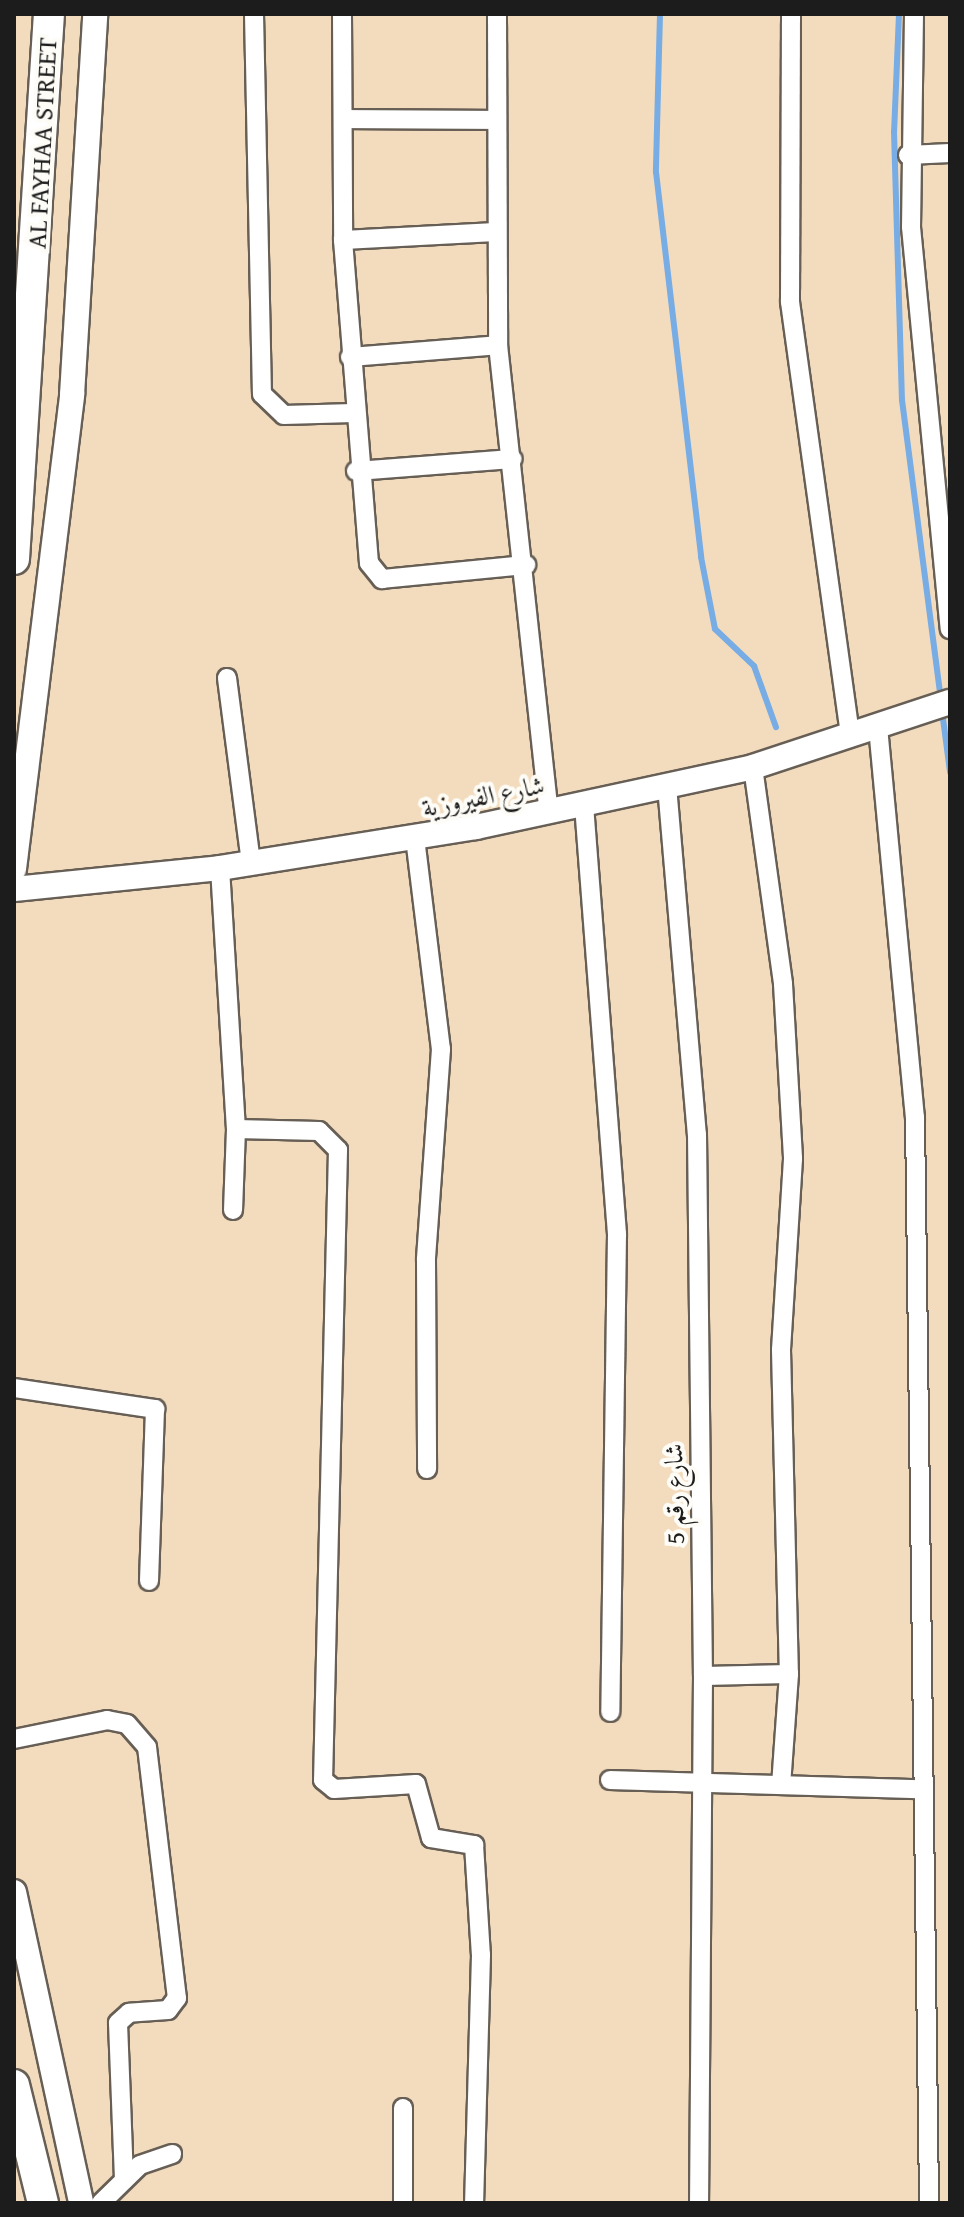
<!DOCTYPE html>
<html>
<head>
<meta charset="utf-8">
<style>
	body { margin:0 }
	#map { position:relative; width:964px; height:2217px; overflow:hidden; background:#f3dcbe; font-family:"Gentium Book Plus",Amiri,serif }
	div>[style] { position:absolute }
	.stream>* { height:6px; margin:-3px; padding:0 3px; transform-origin:3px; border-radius:3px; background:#77ace4 }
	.roads { filter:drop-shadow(2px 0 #675f55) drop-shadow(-2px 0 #675f55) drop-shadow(0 2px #675f55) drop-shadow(0 -2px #675f55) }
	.minor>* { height:18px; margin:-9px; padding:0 9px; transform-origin:9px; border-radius:9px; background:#fff }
	.tertiary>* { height:24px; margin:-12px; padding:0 12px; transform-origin:12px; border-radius:12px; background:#fff }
	.trunk>* { height:30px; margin:-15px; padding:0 15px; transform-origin:15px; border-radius:15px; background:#fff }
	span { translate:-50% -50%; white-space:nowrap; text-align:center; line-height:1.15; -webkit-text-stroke:8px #fdfcf7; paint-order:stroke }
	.street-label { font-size:26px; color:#1c1c1c }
	.frame { position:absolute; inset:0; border:16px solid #1c1c1c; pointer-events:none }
</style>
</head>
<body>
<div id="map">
	<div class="stream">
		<i style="left:660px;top:14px;width:158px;rotate:91.5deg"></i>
		<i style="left:656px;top:172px;width:388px;rotate:83.3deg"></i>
		<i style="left:701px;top:557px;width:73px;rotate:79deg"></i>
		<i style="left:715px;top:629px;width:54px;rotate:43.5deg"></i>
		<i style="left:754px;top:666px;width:65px;rotate:70.2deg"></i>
		<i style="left:899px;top:14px;width:118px;rotate:92.4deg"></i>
		<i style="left:894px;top:132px;width:268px;rotate:88.3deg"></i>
		<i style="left:902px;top:400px;width:302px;rotate:82.6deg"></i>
		<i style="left:942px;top:711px;width:62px;rotate:82.5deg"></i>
	</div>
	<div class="roads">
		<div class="minor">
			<i style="left:254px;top:14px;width:380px;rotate:88.8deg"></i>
			<i style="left:262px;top:394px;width:30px;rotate:44deg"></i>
			<i style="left:284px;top:415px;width:69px;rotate:-1.7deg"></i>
			<i style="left:342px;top:14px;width:226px;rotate:89.7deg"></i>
			<i style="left:343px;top:240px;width:324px;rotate:85.4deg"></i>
			<i style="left:369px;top:563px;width:21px;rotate:51deg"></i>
			<i style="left:382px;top:579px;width:145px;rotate:-5.6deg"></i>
			<i style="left:497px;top:14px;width:331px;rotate:89.8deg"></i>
			<i style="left:498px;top:345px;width:471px;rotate:83.8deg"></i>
			<i style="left:791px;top:14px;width:288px;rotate:90.2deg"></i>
			<i style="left:790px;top:302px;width:438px;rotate:82.1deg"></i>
			<i style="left:914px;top:14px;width:213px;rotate:90.8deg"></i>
			<i style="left:911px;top:227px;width:404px;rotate:84.5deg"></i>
			<i style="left:345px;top:119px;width:152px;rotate:0.4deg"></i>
			<i style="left:908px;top:155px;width:42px;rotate:-2.7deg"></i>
			<i style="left:343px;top:240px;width:153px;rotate:-3deg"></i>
			<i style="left:350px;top:357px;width:148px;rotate:-4.6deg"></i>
			<i style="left:356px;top:471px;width:157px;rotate:-4.4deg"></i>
			<i style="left:227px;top:678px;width:187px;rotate:82.6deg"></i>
			<i style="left:878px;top:727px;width:392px;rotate:84.6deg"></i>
			<i style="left:915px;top:1117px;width:1086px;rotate:89.26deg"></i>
			<i style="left:753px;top:767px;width:219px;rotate:82.1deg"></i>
			<i style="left:783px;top:984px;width:175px;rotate:86.7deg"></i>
			<i style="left:793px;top:1159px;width:191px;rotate:93.6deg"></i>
			<i style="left:781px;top:1350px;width:324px;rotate:88.6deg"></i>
			<i style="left:789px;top:1674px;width:111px;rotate:94.1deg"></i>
			<i style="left:667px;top:786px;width:349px;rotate:85.1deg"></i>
			<i style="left:697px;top:1134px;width:542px;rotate:89.37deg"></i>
			<i style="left:703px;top:1676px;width:527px;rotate:90.43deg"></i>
			<i style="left:584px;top:805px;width:430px;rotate:85.6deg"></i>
			<i style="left:617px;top:1234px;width:478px;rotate:90.8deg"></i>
			<i style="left:415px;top:838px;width:213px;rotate:83deg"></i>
			<i style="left:441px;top:1049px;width:212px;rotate:94.1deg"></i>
			<i style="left:426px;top:1260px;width:209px;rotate:89.7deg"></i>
			<i style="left:220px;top:868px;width:261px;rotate:86.5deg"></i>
			<i style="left:236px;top:1129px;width:81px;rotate:92.1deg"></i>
			<i style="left:236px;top:1129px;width:83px;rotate:1.4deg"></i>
			<i style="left:319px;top:1131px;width:27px;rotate:45deg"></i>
			<i style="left:338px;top:1150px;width:630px;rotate:91.36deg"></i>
			<i style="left:323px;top:1780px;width:14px;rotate:39deg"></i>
			<i style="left:334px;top:1789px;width:82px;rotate:-3.5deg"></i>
			<i style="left:416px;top:1784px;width:56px;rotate:74.5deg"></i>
			<i style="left:431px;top:1838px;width:44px;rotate:9.2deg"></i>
			<i style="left:474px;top:1845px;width:110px;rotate:86.4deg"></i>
			<i style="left:481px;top:1955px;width:248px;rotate:91.6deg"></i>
			<i style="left:14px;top:1388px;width:143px;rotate:8.5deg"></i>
			<i style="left:155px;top:1409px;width:172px;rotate:92deg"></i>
			<i style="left:703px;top:1676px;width:86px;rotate:-1.3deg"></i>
			<i style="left:14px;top:1739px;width:95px;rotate:-11.5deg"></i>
			<i style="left:107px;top:1720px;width:20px;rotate:11deg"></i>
			<i style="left:127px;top:1724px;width:30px;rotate:49deg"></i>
			<i style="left:147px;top:1747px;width:253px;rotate:83.2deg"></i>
			<i style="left:177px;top:1998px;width:15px;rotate:127deg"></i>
			<i style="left:168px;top:2010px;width:39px;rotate:176deg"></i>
			<i style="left:129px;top:2013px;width:15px;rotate:138deg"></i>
			<i style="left:118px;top:2023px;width:157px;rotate:87.8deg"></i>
			<i style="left:610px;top:1780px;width:309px;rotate:1.7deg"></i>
			<i style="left:101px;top:2203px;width:54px;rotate:-44.3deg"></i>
			<i style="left:140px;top:2165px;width:34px;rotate:-19deg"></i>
			<i style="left:403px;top:2203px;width:95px;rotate:-90deg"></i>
		</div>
		<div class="tertiary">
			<i style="left:14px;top:869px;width:478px;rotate:-83deg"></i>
			<i style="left:72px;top:395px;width:382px;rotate:-86.5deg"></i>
			<i style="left:14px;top:889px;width:207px;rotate:-5.8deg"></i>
			<i style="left:220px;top:868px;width:259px;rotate:-9.1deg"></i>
			<i style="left:476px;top:827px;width:283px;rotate:-12.2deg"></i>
			<i style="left:753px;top:767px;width:207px;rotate:-18.3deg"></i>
			<i style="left:14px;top:1892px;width:318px;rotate:77.8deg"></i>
		</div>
		<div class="trunk">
			<i style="left:14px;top:559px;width:546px;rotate:-86.33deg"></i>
			<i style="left:14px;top:2085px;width:122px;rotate:76.2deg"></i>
		</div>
	</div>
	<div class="street-label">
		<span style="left:42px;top:143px;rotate:-87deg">AL FAYHAA STREET</span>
		<span style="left:483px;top:796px;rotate:-11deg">شارع الفيروزية</span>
		<span style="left:674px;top:1494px;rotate:-91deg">شارع رقم 5</span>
	</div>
	<div class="frame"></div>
</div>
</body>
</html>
